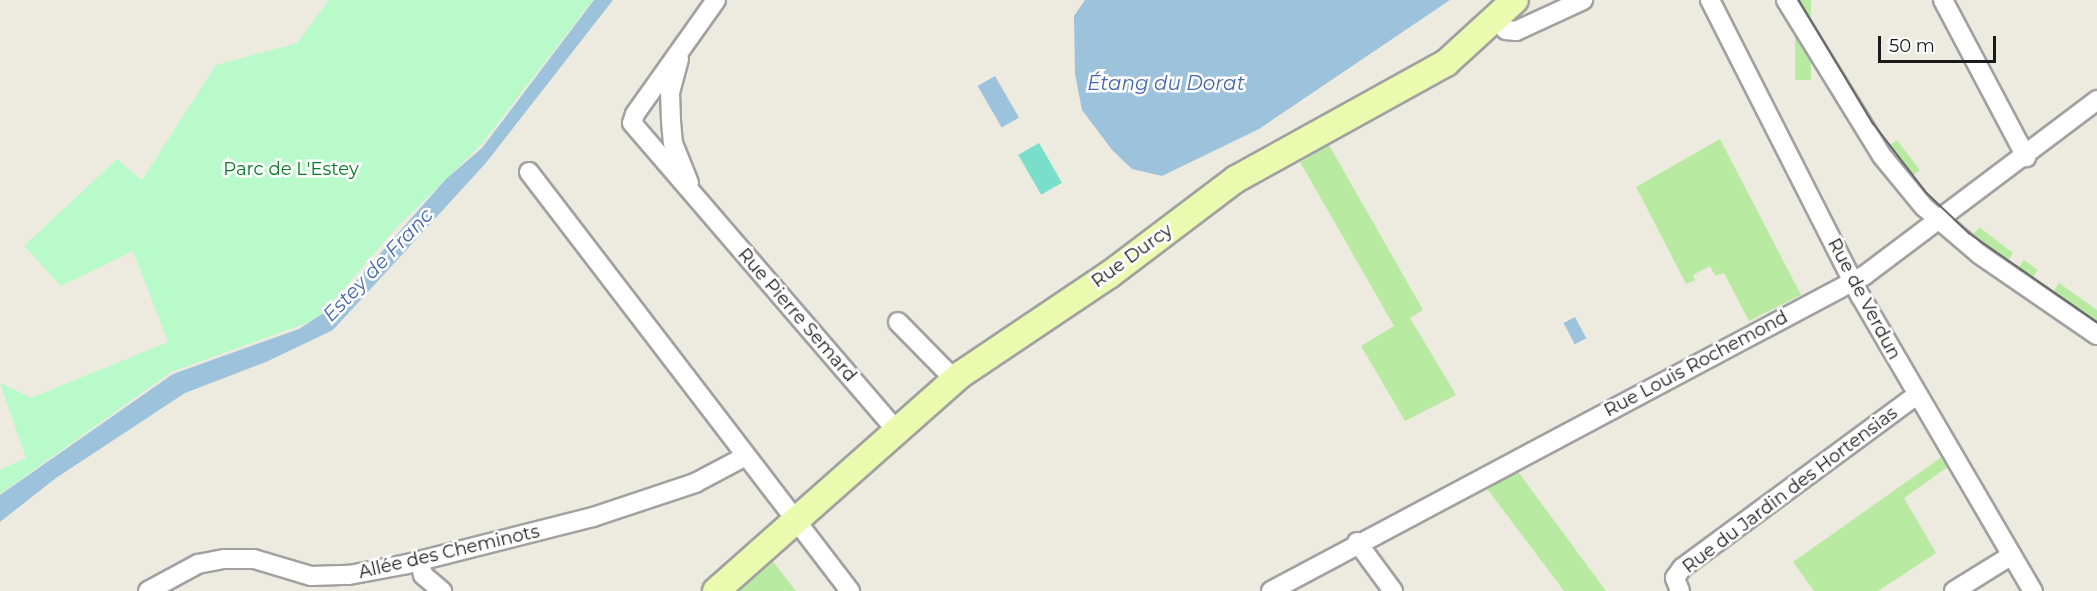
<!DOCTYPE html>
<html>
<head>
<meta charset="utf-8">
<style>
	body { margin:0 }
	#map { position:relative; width:2097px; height:591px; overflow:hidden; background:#edebdf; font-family:Montserrat,sans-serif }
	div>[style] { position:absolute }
	.grass>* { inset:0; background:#b9eaa2; transform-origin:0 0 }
	.park>* { inset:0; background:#b8fac9 }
	.pitch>* { inset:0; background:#79dfca; transform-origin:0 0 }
	.water>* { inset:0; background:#9dc3dc; transform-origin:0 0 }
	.roads { filter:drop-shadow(2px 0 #a1a1a1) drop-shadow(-2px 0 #a1a1a1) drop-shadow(0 2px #a1a1a1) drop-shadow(0 -2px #a1a1a1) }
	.street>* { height:18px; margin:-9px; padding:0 9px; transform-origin:9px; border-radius:9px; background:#fff }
	.secondary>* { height:26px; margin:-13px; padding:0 13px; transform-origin:13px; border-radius:13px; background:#eafbaf }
	.tram>* { height:1.5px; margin:-0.75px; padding:0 0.75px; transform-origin:0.75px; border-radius:0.75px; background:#686868 }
	span { translate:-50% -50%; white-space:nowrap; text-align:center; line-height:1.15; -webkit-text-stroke:5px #fff; paint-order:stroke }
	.park-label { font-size:18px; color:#087925 }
	.street-label { font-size:18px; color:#1a1a1a }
	.water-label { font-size:20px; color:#4567ab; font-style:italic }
	.scale { position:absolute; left:1878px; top:36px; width:118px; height:27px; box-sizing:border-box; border:3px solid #1a1a1a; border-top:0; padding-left:8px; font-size:18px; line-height:21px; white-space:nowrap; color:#1a1a1a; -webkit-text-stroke:4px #fff; paint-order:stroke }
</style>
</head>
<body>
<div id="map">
	<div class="grass">
		<i style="left:1795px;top:0;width:16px;height:80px"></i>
		<i style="clip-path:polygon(1720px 139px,1801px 295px,1749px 321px,1724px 273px,1715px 276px,1710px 266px,1693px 275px,1695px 280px,1686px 284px,1636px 187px)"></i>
		<i style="left:1897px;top:140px;width:38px;height:14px;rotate:53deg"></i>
		<i style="clip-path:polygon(1329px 145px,1423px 310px,1410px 318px,1456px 395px,1405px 421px,1361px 346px,1394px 326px,1300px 162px)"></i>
		<i style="clip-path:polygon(1979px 227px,2013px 253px,2006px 264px,1970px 239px)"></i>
		<i style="left:2024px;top:260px;width:17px;height:14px;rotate:36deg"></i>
		<i style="clip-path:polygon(2059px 283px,2097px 310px,2097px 327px,2051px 295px)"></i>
		<i style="clip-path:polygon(1943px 456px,1949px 466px,1904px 498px,1936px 553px,1878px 591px,1814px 591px,1793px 562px)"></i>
		<i style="clip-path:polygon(1516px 469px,1606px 591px,1564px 591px,1485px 486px)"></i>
		<i style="clip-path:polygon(771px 559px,796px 591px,736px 591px)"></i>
	</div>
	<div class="park">
		<i style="clip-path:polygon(329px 0,593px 0,480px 146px,396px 228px,324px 312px,312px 321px,171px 372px,0 494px,0 470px,26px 458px,0 383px,31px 398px,168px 342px,133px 251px,61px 286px,24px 246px,117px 159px,142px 180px,216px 65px,297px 43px)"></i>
	</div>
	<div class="pitch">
		<i style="left:1039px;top:143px;width:46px;height:24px;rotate:60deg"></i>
	</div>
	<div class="water">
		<i style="clip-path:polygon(594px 0,613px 0,485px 164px,333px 330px,266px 362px,185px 393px,56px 478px,0 522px,0 495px,173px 374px,299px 329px,333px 307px,446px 179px,482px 148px)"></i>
		<i style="clip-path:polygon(1085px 0,1450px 0,1259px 129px,1162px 176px,1132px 169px,1113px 151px,1082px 110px,1075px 74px,1074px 16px)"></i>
		<i style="left:995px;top:76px;width:48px;height:20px;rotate:60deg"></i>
		<i style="left:1575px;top:317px;width:24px;height:13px;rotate:62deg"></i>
	</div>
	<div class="roads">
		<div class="street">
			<i style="left:716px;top:0;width:140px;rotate:125.4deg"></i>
			<i style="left:635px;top:114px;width:9px;rotate:108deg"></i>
			<i style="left:632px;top:123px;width:406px;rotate:49.3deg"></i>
			<i style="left:1710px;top:0;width:333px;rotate:63.1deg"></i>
			<i style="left:1861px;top:297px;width:341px;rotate:59.7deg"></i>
			<i style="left:1786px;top:0;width:183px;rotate:58.4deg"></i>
			<i style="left:1882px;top:156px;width:66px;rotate:50.5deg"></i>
			<i style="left:1924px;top:207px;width:72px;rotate:40.5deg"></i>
			<i style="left:1979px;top:254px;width:143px;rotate:34.5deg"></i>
			<i style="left:1943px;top:0;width:178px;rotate:62.1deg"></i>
			<i style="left:1496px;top:20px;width:14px;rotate:45deg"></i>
			<i style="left:1506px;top:30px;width:10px;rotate:6deg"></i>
			<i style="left:1516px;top:31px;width:74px;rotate:-24.8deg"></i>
			<i style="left:679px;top:59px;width:34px;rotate:105deg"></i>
			<i style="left:670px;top:92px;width:29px;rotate:88deg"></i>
			<i style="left:671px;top:121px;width:22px;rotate:85deg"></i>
			<i style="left:673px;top:143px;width:43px;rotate:68.2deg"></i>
			<i style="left:529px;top:172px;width:528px;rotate:52.54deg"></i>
			<i style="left:898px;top:322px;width:81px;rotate:45.5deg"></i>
			<i style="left:1357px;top:542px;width:61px;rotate:53.7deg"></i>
			<i style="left:420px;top:561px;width:14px;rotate:78deg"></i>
			<i style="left:423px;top:575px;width:25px;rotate:40deg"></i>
			<i style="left:148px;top:591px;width:57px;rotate:-28.4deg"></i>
			<i style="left:198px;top:564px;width:26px;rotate:-11deg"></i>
			<i style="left:224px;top:559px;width:30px"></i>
			<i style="left:254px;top:559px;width:59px;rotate:16.6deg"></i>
			<i style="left:311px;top:576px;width:38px;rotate:-2deg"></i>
			<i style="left:349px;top:575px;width:59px;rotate:-10.7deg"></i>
			<i style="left:407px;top:564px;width:192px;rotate:-14.2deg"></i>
			<i style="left:593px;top:517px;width:108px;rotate:-18.4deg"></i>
			<i style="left:695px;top:483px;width:58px;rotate:-27.9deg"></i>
			<i style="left:1271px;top:591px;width:673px;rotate:-28.01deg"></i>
			<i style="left:1865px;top:275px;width:291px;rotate:-37deg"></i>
			<i style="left:1680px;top:591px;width:14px;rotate:-111deg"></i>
			<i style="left:1675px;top:578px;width:12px;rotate:-55deg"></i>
			<i style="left:1682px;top:568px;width:292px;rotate:-36.4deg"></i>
			<i style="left:1954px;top:591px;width:68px;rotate:-31.8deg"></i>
		</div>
		<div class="secondary">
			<i style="left:716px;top:591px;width:326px;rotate:-41.5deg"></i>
			<i style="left:960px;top:375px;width:179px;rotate:-33.9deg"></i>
			<i style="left:1109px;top:275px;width:159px;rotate:-37.1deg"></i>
			<i style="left:1236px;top:179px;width:240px;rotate:-28.9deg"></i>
			<i style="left:1446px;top:63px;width:93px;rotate:-42.4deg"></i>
		</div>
	</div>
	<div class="tram">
		<i style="left:1799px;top:0;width:144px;rotate:59deg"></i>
		<i style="left:1873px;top:123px;width:88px;rotate:52.4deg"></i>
		<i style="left:1927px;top:193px;width:58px;rotate:43.6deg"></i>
		<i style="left:1969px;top:233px;width:156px;rotate:34.8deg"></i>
	</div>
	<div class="park-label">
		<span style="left:291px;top:169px">Parc de L'Estey</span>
	</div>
	<div class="street-label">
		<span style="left:1132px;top:256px;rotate:-36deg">Rue Durcy</span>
		<span style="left:1864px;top:299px;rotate:62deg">Rue de Verdun</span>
		<span style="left:797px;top:315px;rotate:49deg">Rue Pierre Semard</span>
		<span style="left:1696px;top:364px;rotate:-28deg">Rue Louis Rochemond</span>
		<span style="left:1790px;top:490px;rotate:-37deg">Rue du Jardin des Hortensias</span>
		<span style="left:449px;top:552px;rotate:-13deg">Allée des Cheminots</span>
	</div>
	<div class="water-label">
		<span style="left:1166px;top:83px">Étang du Dorat</span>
		<span style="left:378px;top:265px;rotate:-46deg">Estey de Franc</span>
	</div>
	<div class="scale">50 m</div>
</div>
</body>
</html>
